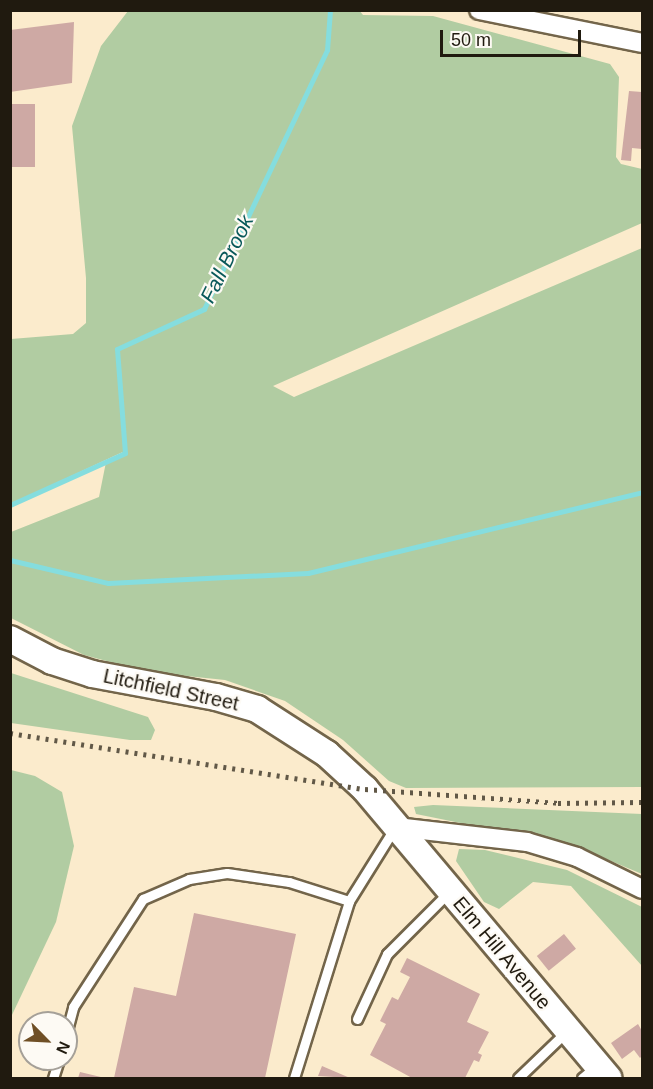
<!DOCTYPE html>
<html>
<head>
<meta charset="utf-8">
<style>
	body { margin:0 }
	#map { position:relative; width:653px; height:1089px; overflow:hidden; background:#fbebcc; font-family:Helvetica,sans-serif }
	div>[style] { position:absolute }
	.green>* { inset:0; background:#b1cca2 }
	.stream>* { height:5px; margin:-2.5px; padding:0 2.5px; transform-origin:2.5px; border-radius:2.5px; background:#85ddde }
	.building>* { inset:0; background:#cea9a4; transform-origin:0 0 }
	.roads { filter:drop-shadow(2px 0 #73654a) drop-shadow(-2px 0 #73654a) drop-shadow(0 2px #73654a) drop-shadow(0 -2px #73654a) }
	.lane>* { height:9px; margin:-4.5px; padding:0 4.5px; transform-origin:4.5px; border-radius:4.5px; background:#fff }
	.street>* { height:18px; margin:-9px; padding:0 9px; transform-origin:9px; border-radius:9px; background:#fff }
	.secondary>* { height:26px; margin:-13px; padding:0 13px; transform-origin:13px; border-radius:13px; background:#fff }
	.rail>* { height:4.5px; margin-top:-2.25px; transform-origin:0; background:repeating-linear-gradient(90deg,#615847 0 3px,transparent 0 9px) }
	span { translate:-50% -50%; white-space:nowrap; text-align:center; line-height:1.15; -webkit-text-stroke:4.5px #fdfaf4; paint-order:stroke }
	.street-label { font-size:20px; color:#201a0f }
	.water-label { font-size:21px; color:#09595a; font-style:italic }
	.frame { position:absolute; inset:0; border:12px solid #201a0f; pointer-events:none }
	.north { position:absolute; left:18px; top:1011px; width:60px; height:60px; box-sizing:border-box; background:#fdfaf4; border:2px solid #a5a098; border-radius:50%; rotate:114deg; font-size:16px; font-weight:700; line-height:24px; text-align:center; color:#201a0f }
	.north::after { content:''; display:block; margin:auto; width:21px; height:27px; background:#6f4f25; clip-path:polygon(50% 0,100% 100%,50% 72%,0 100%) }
	.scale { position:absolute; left:440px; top:30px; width:141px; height:27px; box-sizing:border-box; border:3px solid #201a0f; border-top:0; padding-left:8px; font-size:18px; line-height:21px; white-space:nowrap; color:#201a0f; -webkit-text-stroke:4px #fdfaf4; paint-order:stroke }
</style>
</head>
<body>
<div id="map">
	<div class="green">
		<i style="clip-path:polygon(359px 10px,363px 15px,433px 16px,610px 64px,619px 77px,616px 157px,621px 164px,642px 169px,642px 223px,273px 386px,294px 397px,642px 248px,642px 787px,406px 788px,389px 781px,343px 740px,285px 701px,225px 680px,148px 672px,84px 655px,11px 618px,11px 532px,99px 497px,106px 462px,127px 450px,11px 504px,11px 339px,73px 334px,86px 323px,86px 278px,72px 126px,101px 46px,128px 11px)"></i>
		<i style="clip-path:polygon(11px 673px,148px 717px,155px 730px,151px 740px,130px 740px,11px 723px)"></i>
		<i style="clip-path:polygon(11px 770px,35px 776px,62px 792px,74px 846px,56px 922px,11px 1017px)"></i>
		<i style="clip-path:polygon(433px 805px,642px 814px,642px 874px,575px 846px,416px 814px,414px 807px)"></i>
		<i style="clip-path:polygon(459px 849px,485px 850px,567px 870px,642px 907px,642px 966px,571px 886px,533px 882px,499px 909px,484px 902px,456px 861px)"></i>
	</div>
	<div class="stream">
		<i style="left:10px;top:505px;width:126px;rotate:-24.3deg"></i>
		<i style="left:125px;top:453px;width:104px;rotate:-94.4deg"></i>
		<i style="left:117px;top:349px;width:96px;rotate:-24.7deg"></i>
		<i style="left:204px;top:309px;width:287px;rotate:-64.6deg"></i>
		<i style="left:327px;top:50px;width:40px;rotate:-85.7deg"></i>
		<i style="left:10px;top:560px;width:101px;rotate:13.2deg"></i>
		<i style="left:108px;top:583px;width:200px;rotate:-2.9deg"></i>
		<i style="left:308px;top:573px;width:344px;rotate:-13.6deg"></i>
	</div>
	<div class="building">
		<i style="clip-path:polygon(74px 22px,72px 83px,10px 92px,10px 30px)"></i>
		<i style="clip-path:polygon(629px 91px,642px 92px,642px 149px,632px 148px,631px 161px,621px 160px)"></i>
		<i style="left:35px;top:104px;width:63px;height:25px;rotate:90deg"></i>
		<i style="clip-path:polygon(194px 913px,296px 934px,265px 1078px,114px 1078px,134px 987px,176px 996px)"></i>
		<i style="left:564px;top:934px;width:19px;height:35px;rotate:51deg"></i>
		<i style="clip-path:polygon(407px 958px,480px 994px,467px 1022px,489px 1032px,478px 1053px,482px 1055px,479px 1062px,474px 1060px,465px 1078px,412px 1078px,370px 1055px,386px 1024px,380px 1021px,392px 997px,398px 1000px,410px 977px,400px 972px)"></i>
		<i style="clip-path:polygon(638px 1024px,642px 1031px,642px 1056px,640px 1058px,634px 1050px,622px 1059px,611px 1043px)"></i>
		<i style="clip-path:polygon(322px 1066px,350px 1078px,318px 1076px)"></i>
		<i style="clip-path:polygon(80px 1072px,105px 1078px,78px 1078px)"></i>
	</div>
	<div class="roads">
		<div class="lane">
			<i style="left:357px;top:1019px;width:72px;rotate:-65.2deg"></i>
			<i style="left:387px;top:954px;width:86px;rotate:-45deg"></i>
			<i style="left:66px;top:1034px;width:28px;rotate:-75deg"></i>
			<i style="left:73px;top:1007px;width:129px;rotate:-57.1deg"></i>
			<i style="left:143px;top:899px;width:50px;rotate:-23.5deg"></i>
			<i style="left:189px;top:879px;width:38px;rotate:-9deg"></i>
			<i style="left:227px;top:873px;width:63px;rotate:8.3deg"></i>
			<i style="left:289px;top:882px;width:63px;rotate:17.6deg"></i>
			<i style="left:53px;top:1078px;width:20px;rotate:-72deg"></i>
			<i style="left:294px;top:1078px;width:185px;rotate:-72.7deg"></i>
			<i style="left:349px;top:901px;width:85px;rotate:-58deg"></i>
			<i style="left:518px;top:1078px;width:66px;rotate:-43.8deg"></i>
			<i style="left:582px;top:1078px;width:17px;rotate:-40deg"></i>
		</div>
		<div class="street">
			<i style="left:479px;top:10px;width:166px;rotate:11.4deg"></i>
			<i style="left:396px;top:827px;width:132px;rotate:6.5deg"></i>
			<i style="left:527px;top:842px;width:52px;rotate:16.7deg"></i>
			<i style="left:577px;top:857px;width:72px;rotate:26.2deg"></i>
		</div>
		<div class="secondary">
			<i style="left:10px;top:639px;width:47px;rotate:27.6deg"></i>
			<i style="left:52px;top:661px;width:42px;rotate:18deg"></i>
			<i style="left:92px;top:674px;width:126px;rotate:10.5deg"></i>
			<i style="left:216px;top:697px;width:43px;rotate:16.3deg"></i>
			<i style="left:257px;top:709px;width:83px;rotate:32.7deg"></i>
			<i style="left:327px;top:754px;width:52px;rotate:42.6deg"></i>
			<i style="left:365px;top:789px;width:378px;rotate:49.9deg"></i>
		</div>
	</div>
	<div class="rail">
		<i style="left:10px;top:733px;width:359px;rotate:9deg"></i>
		<i style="left:365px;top:789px;width:194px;rotate:4.1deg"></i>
		<i style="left:558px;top:803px;width:84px;rotate:-0.7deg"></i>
	</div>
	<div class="street-label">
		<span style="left:171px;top:690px;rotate:12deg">Litchfield Street</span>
		<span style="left:502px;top:953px;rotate:50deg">Elm Hill Avenue</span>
	</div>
	<div class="water-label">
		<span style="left:227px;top:259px;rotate:-64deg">Fall Brook</span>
	</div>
	<div class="frame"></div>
	<div class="north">N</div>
	<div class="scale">50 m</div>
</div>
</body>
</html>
